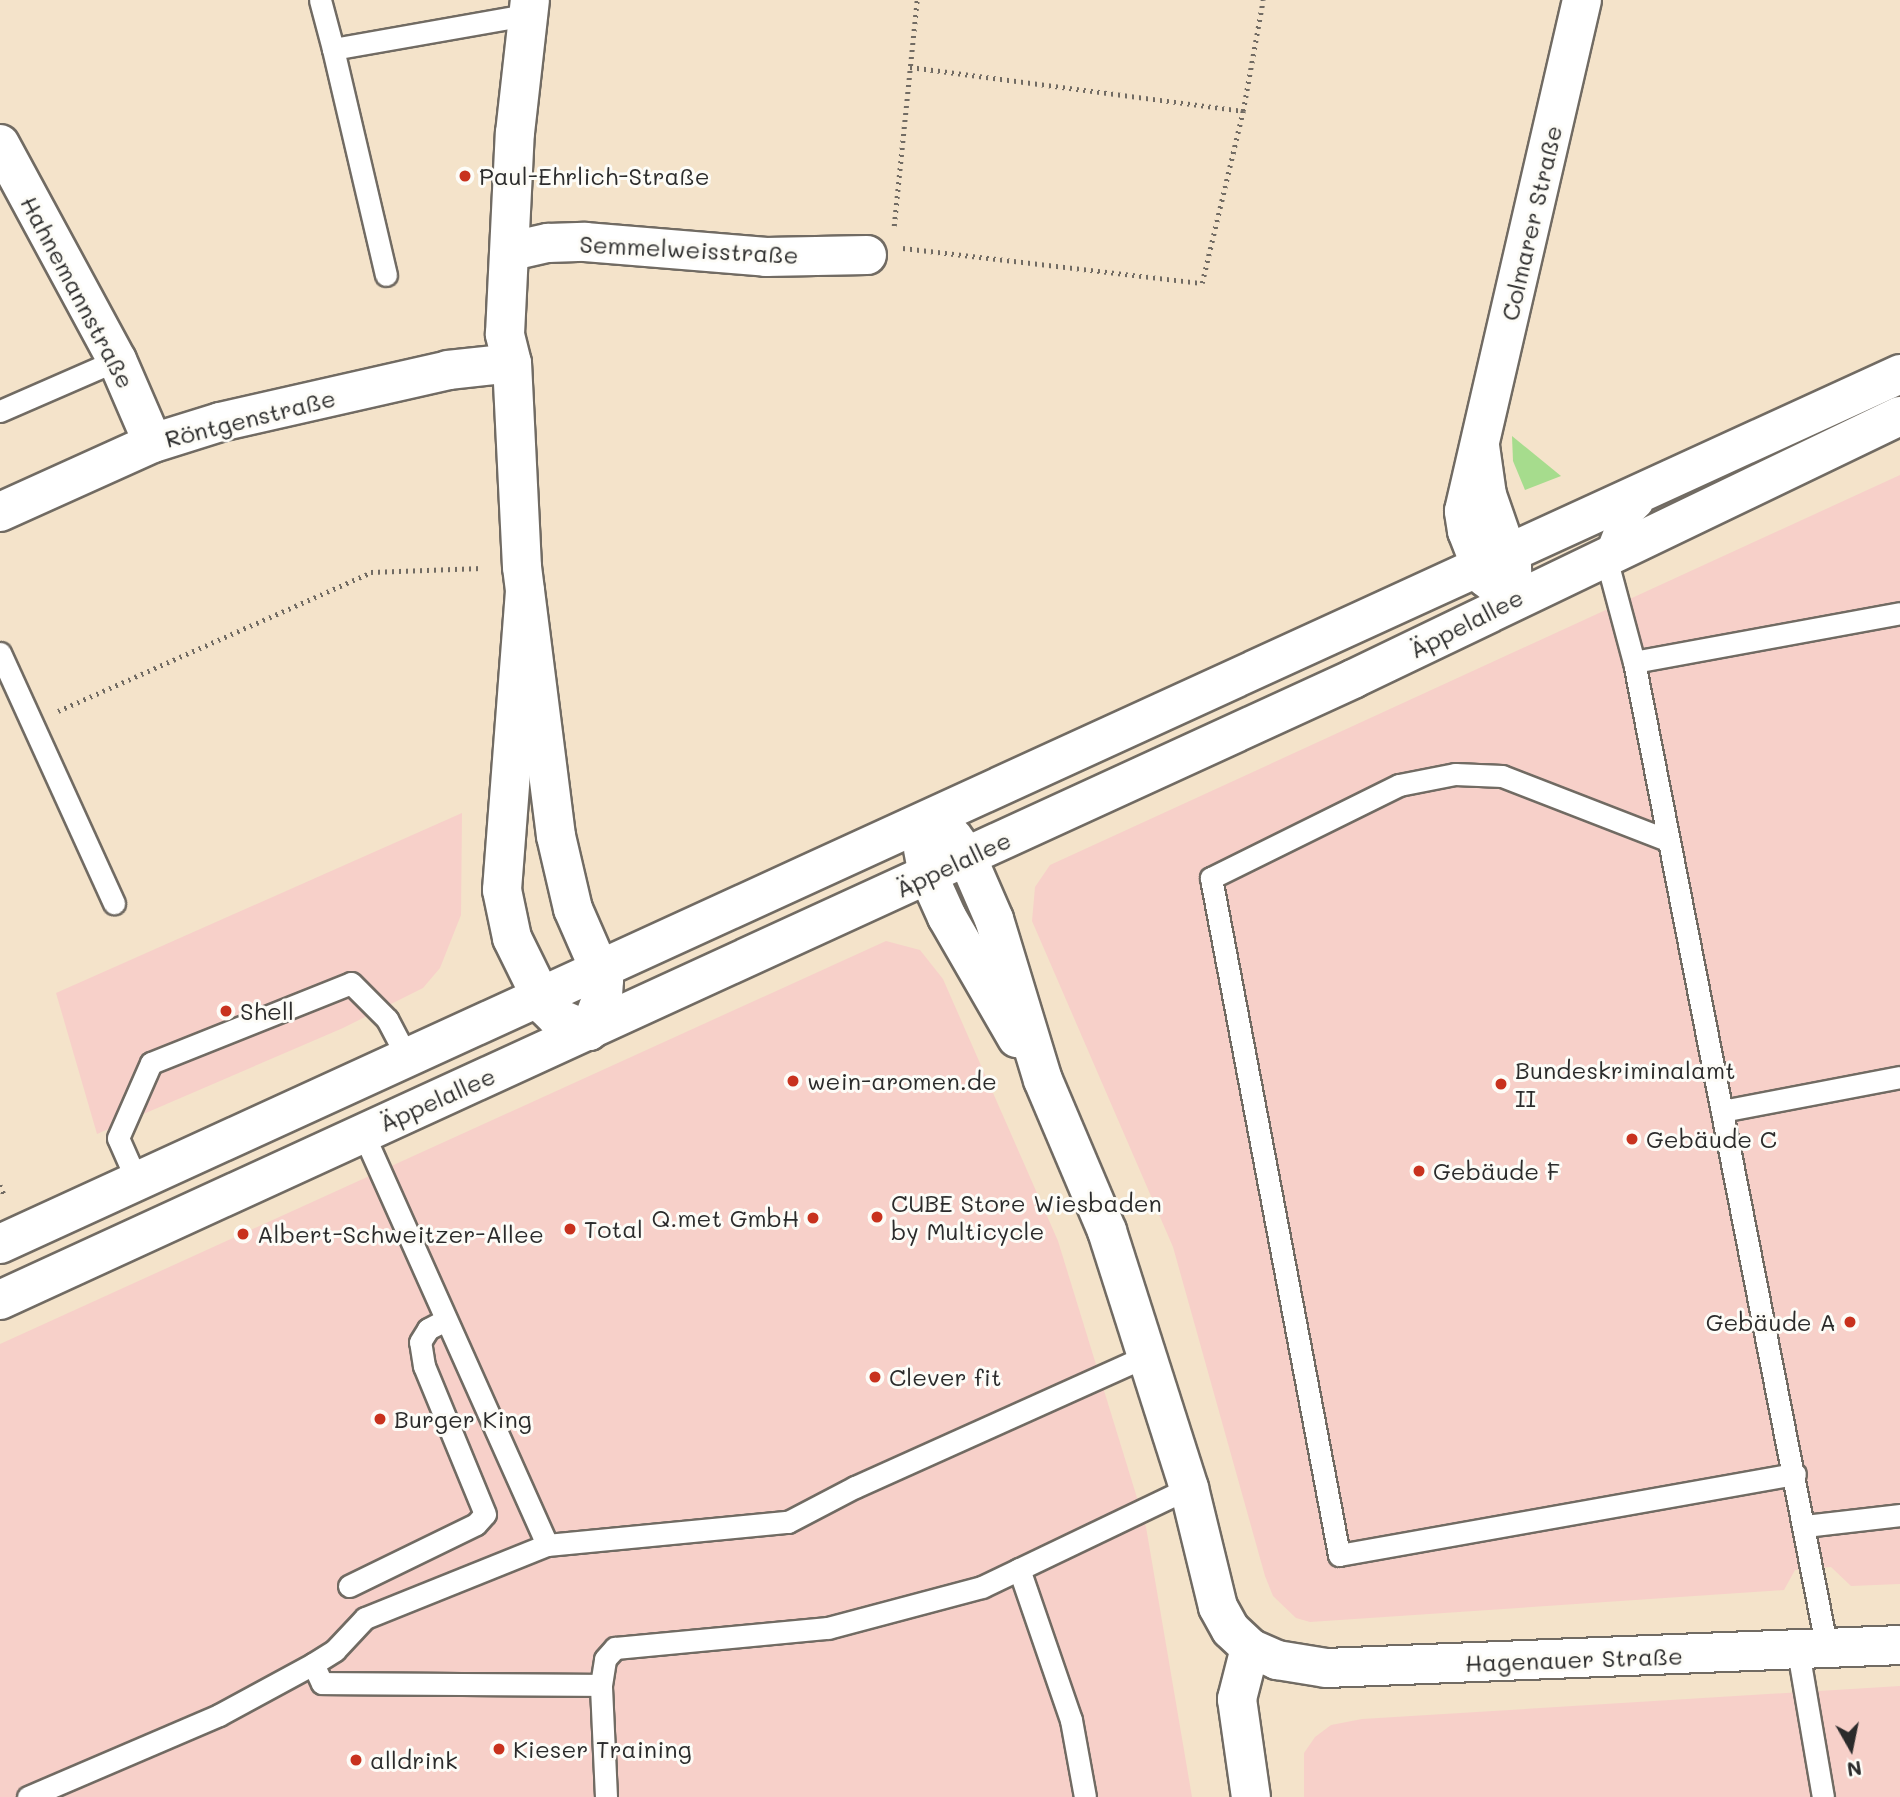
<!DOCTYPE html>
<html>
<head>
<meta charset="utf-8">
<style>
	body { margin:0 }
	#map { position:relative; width:1900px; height:1797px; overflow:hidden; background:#f4e3ca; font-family:Mali,sans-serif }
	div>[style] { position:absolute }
	.built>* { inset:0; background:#f7d0c9 }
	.green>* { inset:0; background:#a6dc8d }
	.path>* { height:4.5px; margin-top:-2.25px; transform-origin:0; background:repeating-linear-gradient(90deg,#716b63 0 2px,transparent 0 7px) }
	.roads { filter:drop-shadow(2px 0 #716b63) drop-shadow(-2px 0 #716b63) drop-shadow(0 2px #716b63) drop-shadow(0 -2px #716b63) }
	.lane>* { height:21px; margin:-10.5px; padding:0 10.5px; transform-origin:10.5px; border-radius:10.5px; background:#fff }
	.street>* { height:38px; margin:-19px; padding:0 19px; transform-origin:19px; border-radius:19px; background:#fff }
	.secondary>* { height:38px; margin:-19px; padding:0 19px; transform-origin:19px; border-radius:19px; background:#fff }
	.dots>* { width:19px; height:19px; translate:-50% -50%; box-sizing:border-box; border:4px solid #fdfcf7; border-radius:50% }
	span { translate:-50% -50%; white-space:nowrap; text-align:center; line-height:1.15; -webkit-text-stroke:6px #fdfcf7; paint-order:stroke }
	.poi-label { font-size:24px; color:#2b2b2b }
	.left { translate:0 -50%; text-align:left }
	.right { translate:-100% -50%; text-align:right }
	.street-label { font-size:24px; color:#2b2b2b }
	.north { position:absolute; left:1816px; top:1713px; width:70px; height:70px; -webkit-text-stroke:5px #fdfcf7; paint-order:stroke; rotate:171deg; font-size:19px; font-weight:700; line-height:28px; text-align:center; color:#2b2b2b }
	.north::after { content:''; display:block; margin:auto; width:24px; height:32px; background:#2b2b2b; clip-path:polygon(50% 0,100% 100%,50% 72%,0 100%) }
</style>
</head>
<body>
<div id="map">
	<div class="built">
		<i style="clip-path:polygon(1900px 475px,1900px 1584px,1851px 1586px,1831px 1567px,1795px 1570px,1784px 1590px,1310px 1622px,1296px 1618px,1273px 1596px,1265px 1576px,1173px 1247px,1032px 921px,1035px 887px,1050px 865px)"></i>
		<i style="clip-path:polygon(462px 813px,461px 915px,440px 968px,423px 988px,343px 1028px,97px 1134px,56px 993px)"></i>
		<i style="clip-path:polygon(886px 941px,920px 950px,943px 979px,1058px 1241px,1146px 1527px,1192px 1797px,0 1797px,0 1344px)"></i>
		<i style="clip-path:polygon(1900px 1686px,1900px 1797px,1304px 1797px,1304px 1753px,1315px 1737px,1331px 1725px,1362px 1719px)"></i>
	</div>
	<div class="green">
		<i style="clip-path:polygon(1512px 436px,1561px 476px,1525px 490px,1513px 461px)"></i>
	</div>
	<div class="path">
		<i style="left:910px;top:67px;width:336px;rotate:7.5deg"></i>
		<i style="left:894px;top:226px;width:227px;rotate:-84.2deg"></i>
		<i style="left:903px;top:248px;width:301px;rotate:6.7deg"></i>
		<i style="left:1202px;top:283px;width:177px;rotate:-76.6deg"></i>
		<i style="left:1243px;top:111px;width:113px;rotate:-79.8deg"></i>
		<i style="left:58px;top:711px;width:342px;rotate:-23.9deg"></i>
		<i style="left:371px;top:572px;width:111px;rotate:-2.1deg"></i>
		<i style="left:0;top:1185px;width:13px;rotate:67deg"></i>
	</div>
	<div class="roads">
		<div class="lane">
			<i style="left:320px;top:0;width:51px;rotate:75.1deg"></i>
			<i style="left:333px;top:49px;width:195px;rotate:-10deg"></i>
			<i style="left:333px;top:49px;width:232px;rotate:76.8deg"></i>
			<i style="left:0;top:411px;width:128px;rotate:-23.6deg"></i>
			<i style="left:1641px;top:505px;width:37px;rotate:136deg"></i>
			<i style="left:1614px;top:531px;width:25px;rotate:111deg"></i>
			<i style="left:1605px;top:554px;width:112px;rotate:75deg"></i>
			<i style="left:1634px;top:662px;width:270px;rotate:-10.4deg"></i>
			<i style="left:0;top:653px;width:275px;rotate:65.5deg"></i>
			<i style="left:1634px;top:662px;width:1006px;rotate:78.94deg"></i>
			<i style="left:1667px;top:840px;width:177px;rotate:-158.8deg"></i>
			<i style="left:1502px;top:776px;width:47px;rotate:-177.6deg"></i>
			<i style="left:1455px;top:774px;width:57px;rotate:168.9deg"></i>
			<i style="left:1399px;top:785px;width:210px;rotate:153.7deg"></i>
			<i style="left:1211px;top:878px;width:689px;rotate:79.29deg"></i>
			<i style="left:1339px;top:1555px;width:463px;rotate:-10.1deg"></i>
			<i style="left:1722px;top:1111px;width:181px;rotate:-10.8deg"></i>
			<i style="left:363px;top:1133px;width:451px;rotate:65.9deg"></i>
			<i style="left:137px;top:1181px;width:47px;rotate:-113.8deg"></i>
			<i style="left:118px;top:1138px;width:82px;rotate:-66.3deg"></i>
			<i style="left:151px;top:1063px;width:215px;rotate:-21.8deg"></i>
			<i style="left:351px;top:983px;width:51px;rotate:45deg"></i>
			<i style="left:387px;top:1019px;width:43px;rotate:62.2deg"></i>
			<i style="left:1805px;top:1526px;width:96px;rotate:-6.6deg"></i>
			<i style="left:1019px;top:1569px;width:160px;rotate:71deg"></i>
			<i style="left:1071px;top:1720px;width:78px;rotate:79.7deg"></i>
			<i style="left:349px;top:1586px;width:141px;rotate:-26deg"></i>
			<i style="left:476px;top:1524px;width:13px;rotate:-48deg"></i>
			<i style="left:485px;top:1514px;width:160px;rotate:-112.4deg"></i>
			<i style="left:424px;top:1366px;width:24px;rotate:-99deg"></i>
			<i style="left:420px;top:1342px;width:15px;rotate:-58deg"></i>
			<i style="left:428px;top:1329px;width:20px;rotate:-27deg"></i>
			<i style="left:1798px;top:1651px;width:148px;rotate:80.3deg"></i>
			<i style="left:313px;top:1664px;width:26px;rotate:-32deg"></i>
			<i style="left:335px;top:1650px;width:44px;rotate:-46.8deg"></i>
			<i style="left:365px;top:1618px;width:196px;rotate:-21.9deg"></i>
			<i style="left:547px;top:1545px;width:242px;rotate:-5.5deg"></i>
			<i style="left:788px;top:1522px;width:76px;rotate:-27.6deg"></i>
			<i style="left:855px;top:1487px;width:322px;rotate:-24.2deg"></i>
			<i style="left:28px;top:1797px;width:208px;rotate:-23.2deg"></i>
			<i style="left:219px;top:1715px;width:107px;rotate:-28.5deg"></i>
			<i style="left:313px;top:1664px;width:21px;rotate:65deg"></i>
			<i style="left:322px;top:1683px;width:279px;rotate:0.4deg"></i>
			<i style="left:606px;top:1797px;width:112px;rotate:-92.6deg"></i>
			<i style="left:601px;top:1685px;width:26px;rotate:-81deg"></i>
			<i style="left:605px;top:1659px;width:15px;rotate:-48deg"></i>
			<i style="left:615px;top:1648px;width:214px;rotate:-5.4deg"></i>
			<i style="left:828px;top:1628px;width:159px;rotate:-14.9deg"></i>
			<i style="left:982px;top:1587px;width:229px;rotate:-25.6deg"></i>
		</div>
		<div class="street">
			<i style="left:0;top:144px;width:246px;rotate:61.6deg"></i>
			<i style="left:117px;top:360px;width:90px;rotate:66.6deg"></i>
			<i style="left:512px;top:251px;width:37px;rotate:-13deg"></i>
			<i style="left:548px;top:243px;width:37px;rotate:-2deg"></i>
			<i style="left:585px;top:242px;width:182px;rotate:4.7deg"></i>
			<i style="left:766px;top:257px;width:101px;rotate:-1.1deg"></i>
			<i style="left:1480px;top:446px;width:49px;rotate:81.9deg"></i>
			<i style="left:1487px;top:495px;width:76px;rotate:70.9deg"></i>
			<i style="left:1512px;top:567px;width:32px;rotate:88deg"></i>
			<i style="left:1513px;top:599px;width:36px;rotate:-142deg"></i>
			<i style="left:1485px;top:577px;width:49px;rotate:-111.4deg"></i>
			<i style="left:1467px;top:531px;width:20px;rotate:-99deg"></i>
			<i style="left:1464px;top:511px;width:524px;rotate:-77deg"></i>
			<i style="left:0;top:512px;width:168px;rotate:-24.3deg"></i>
			<i style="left:153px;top:443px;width:70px;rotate:-17.4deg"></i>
			<i style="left:220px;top:422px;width:234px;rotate:-12.8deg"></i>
			<i style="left:448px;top:370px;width:64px;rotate:-6.2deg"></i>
			<i style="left:525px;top:591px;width:300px;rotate:94.4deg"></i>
			<i style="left:502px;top:890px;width:49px;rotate:78.2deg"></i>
			<i style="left:512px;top:938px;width:77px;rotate:63.8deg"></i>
			<i style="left:546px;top:1007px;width:14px;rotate:45deg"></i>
			<i style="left:556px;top:1017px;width:36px;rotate:23deg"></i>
			<i style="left:589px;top:1031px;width:39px;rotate:-69deg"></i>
			<i style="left:603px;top:995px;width:15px;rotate:-86deg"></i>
			<i style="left:604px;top:980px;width:77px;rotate:-113.6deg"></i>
			<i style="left:573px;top:909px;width:75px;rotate:-103.1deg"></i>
			<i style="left:556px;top:836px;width:271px;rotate:-97.2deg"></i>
			<i style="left:522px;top:567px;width:204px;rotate:-92.8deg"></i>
			<i style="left:512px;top:363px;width:30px;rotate:-104deg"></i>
			<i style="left:505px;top:334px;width:201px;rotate:-87.2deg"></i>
			<i style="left:515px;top:133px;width:134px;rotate:-83.6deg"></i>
			<i style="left:1250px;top:1648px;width:53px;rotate:104.3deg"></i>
			<i style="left:1237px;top:1699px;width:99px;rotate:81.9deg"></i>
		</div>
		<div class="secondary">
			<i style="left:953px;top:837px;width:24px;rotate:55deg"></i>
			<i style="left:967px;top:857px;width:68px;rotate:66.5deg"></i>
			<i style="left:994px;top:919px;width:168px;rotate:73.1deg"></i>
			<i style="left:1043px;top:1080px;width:164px;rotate:67deg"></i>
			<i style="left:1107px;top:1231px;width:270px;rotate:72.3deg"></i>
			<i style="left:1189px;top:1488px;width:122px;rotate:76.3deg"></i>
			<i style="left:1218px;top:1607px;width:26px;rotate:61deg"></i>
			<i style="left:1231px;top:1630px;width:26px;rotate:43deg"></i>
			<i style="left:1250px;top:1648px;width:30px;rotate:24deg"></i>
			<i style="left:1277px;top:1660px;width:50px;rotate:9.3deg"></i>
			<i style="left:1326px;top:1668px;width:574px;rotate:-2.29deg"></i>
			<i style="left:923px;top:849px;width:26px;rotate:79deg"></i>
			<i style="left:928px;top:875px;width:46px;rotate:65.7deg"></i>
			<i style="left:947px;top:917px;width:140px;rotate:60deg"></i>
			<i style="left:0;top:1244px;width:2090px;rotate:-24.6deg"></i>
			<i style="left:0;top:1300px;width:1489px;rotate:-24.65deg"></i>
			<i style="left:1353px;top:679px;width:607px;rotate:-25.68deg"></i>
		</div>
	</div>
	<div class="dots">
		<i style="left:465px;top:176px;background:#c8321e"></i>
		<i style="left:226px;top:1011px;background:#c8321e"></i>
		<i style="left:793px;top:1081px;background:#c8321e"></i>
		<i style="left:1501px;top:1084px;background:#c8321e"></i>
		<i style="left:1632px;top:1139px;background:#c8321e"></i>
		<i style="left:1419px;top:1171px;background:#c8321e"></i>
		<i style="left:877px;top:1217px;background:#c8321e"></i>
		<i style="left:813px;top:1218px;background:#c8321e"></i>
		<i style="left:570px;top:1229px;background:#c8321e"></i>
		<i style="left:243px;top:1234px;background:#c8321e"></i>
		<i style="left:1850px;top:1322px;background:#c8321e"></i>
		<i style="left:875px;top:1377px;background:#c8321e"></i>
		<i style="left:380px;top:1419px;background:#c8321e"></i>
		<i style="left:499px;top:1749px;background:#c8321e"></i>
		<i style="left:356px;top:1760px;background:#c8321e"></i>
	</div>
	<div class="poi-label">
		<span class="left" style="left:479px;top:176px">Paul-Ehrlich-Straße</span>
		<span class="left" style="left:240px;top:1011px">Shell</span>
		<span class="left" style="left:1515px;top:1084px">Bundeskriminalamt<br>II</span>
		<span class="left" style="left:807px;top:1081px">wein-aromen.de</span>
		<span class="left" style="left:1646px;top:1139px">Gebäude C</span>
		<span class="left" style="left:1433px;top:1171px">Gebäude F</span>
		<span class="left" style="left:891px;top:1217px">CUBE Store Wiesbaden<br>by Multicycle</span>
		<span class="right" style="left:799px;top:1218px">Q.met GmbH</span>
		<span class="left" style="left:584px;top:1229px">Total</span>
		<span class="left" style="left:257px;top:1234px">Albert-Schweitzer-Allee</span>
		<span class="right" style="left:1836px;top:1322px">Gebäude A</span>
		<span class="left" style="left:889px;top:1377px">Clever fit</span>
		<span class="left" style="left:394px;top:1419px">Burger King</span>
		<span class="left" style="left:513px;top:1749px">Kieser Training</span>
		<span class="left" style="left:370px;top:1760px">alldrink</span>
	</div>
	<div class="street-label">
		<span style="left:1531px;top:223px;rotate:-77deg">Colmarer Straße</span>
		<span style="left:689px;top:249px;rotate:3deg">Semmelweisstraße</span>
		<span style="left:78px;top:292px;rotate:62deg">Hahnemannstraße</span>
		<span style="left:250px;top:418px;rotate:-14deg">Röntgenstraße</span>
		<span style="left:1466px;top:623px;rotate:-27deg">Äppelallee</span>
		<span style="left:953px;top:864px;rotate:-25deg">Äppelallee</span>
		<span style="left:437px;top:1099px;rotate:-24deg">Äppelallee</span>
		<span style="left:1574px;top:1659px;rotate:-2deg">Hagenauer Straße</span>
	</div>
	<div class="north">N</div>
</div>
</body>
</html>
